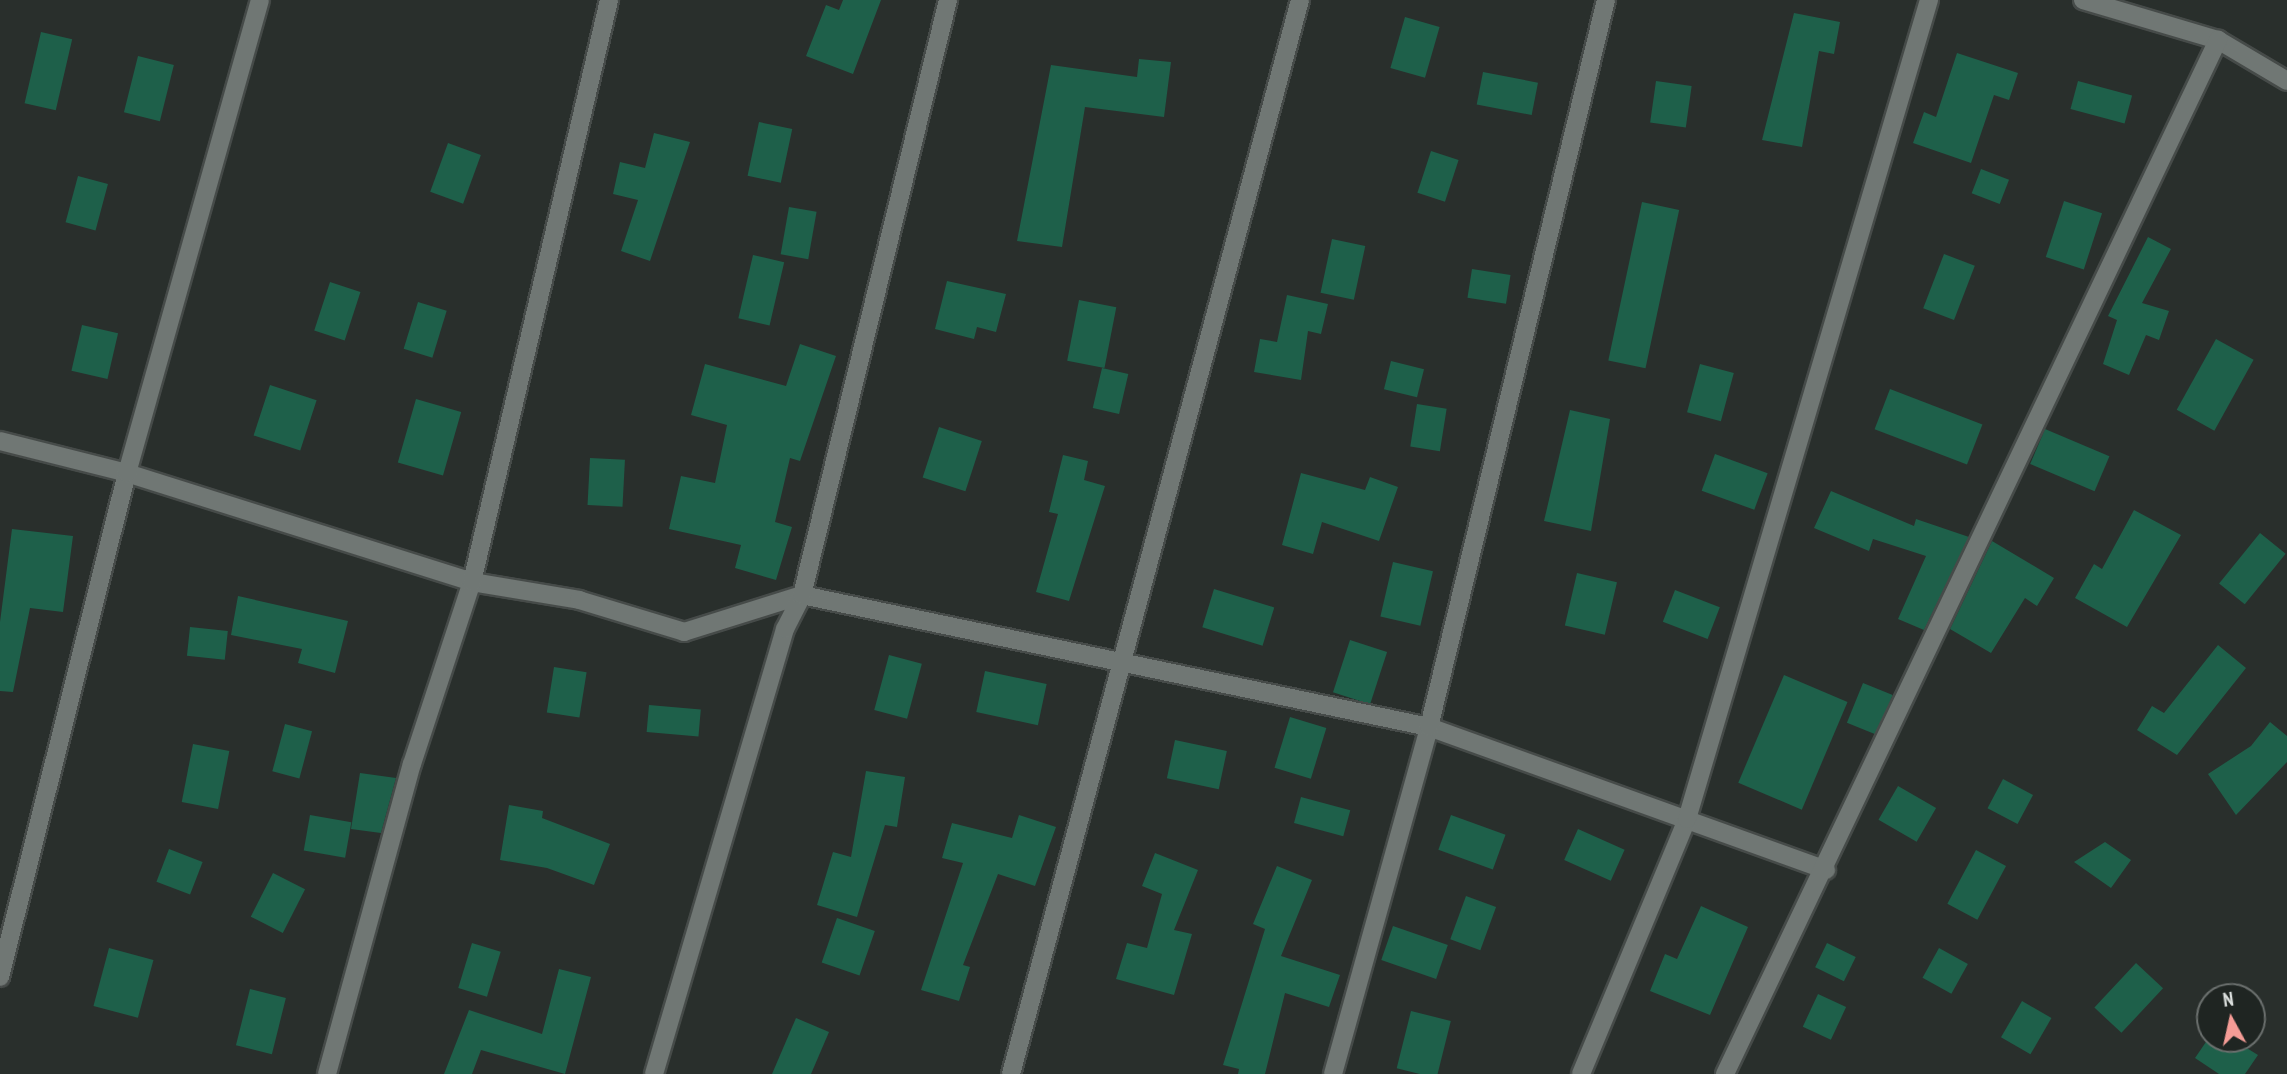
<!DOCTYPE html>
<html>
<head>
<meta charset="utf-8">
<style>
	body { margin:0 }
	#map { position:relative; width:2287px; height:1074px; overflow:hidden; background:#292f2c; font-family:"PT Sans Narrow",sans-serif }
	div>[style] { position:absolute }
	.building>* { inset:0; background:#1e604a; transform-origin:0 0 }
	.roads { filter:drop-shadow(2px 0 #464b49) drop-shadow(-2px 0 #464b49) drop-shadow(0 2px #464b49) drop-shadow(0 -2px #464b49) }
	.street>* { height:18px; margin:-9px; padding:0 9px; transform-origin:9px; border-radius:9px; background:#707774 }
	span { translate:-50% -50%; white-space:nowrap; text-align:center; line-height:1.15; -webkit-text-stroke:5px #1f2522; paint-order:stroke }
	.north { position:absolute; left:2196px; top:983px; width:70px; height:70px; box-sizing:border-box; background:#1f2522; border:2px solid #6a6f6d; border-radius:50%; rotate:352deg; font-size:19px; font-weight:700; line-height:28px; text-align:center; color:#dbdfdd }
	.north::after { content:''; display:block; margin:auto; width:24px; height:32px; background:#f59c96; clip-path:polygon(50% 0,100% 100%,50% 72%,0 100%) }
</style>
</head>
<body>
<div id="map">
	<div class="building">
		<i style="clip-path:polygon(843px 0,881px 0,853px 74px,806px 56px,826px 5px,839px 10px)"></i>
		<i style="clip-path:polygon(1794px 13px,1840px 22px,1834px 54px,1819px 51px,1802px 147px,1762px 140px)"></i>
		<i style="left:1405px;top:17px;width:36px;height:53px;rotate:16deg"></i>
		<i style="left:41px;top:32px;width:32px;height:73px;rotate:13deg"></i>
		<i style="clip-path:polygon(1957px 53px,2018px 73px,2009px 100px,1994px 95px,1971px 163px,1913px 143px,1924px 112px,1936px 117px)"></i>
		<i style="left:138px;top:56px;width:37px;height:58px;rotate:14deg"></i>
		<i style="clip-path:polygon(1139px 59px,1171px 62px,1164px 117px,1085px 107px,1062px 247px,1017px 241px,1051px 65px,1137px 77px)"></i>
		<i style="left:1483px;top:72px;width:56px;height:33px;rotate:11deg"></i>
		<i style="left:1656px;top:81px;width:36px;height:42px;rotate:8deg"></i>
		<i style="left:2078px;top:81px;width:56px;height:29px;rotate:15deg"></i>
		<i style="left:759px;top:122px;width:34px;height:55px;rotate:12deg"></i>
		<i style="clip-path:polygon(654px 133px,690px 142px,650px 261px,621px 251px,638px 200px,613px 194px,620px 162px,645px 168px)"></i>
		<i style="left:448px;top:143px;width:35px;height:52px;rotate:20deg"></i>
		<i style="left:1431px;top:151px;width:29px;height:44px;rotate:18deg"></i>
		<i style="left:1981px;top:169px;width:30px;height:26px;rotate:21deg"></i>
		<i style="left:78px;top:176px;width:31px;height:48px;rotate:15deg"></i>
		<i style="left:2064px;top:201px;width:40px;height:59px;rotate:18deg"></i>
		<i style="left:1642px;top:202px;width:38px;height:162px;rotate:12deg"></i>
		<i style="left:789px;top:207px;width:28px;height:48px;rotate:10deg"></i>
		<i style="clip-path:polygon(2148px 237px,2171px 249px,2142px 303px,2169px 311px,2159px 340px,2146px 335px,2129px 375px,2103px 364px,2117px 320px,2108px 316px)"></i>
		<i style="left:1332px;top:239px;width:34px;height:55px;rotate:12deg"></i>
		<i style="left:1944px;top:254px;width:33px;height:58px;rotate:21deg"></i>
		<i style="left:753px;top:255px;width:32px;height:65px;rotate:13deg"></i>
		<i style="left:1472px;top:269px;width:39px;height:29px;rotate:9deg"></i>
		<i style="clip-path:polygon(947px 281px,1006px 294px,996px 332px,977px 327px,974px 339px,935px 329px)"></i>
		<i style="left:330px;top:282px;width:32px;height:51px;rotate:18deg"></i>
		<i style="clip-path:polygon(1287px 295px,1328px 304px,1321px 334px,1308px 331px,1301px 380px,1254px 372px,1260px 339px,1277px 342px)"></i>
		<i style="left:1079px;top:300px;width:38px;height:62px;rotate:11deg"></i>
		<i style="left:418px;top:302px;width:30px;height:49px;rotate:17deg"></i>
		<i style="left:82px;top:325px;width:37px;height:47px;rotate:13deg"></i>
		<i style="left:2216px;top:339px;width:43px;height:81px;rotate:29deg"></i>
		<i style="clip-path:polygon(800px 344px,836px 356px,800px 461px,790px 458px,775px 522px,792px 527px,776px 580px,735px 568px,741px 545px,669px 529px,681px 476px,715px 483px,727px 425px,691px 415px,705px 364px,786px 386px)"></i>
		<i style="left:1391px;top:361px;width:34px;height:29px;rotate:14deg"></i>
		<i style="left:1700px;top:364px;width:35px;height:50px;rotate:15deg"></i>
		<i style="left:1102px;top:368px;width:27px;height:41px;rotate:13deg"></i>
		<i style="left:270px;top:385px;width:49px;height:53px;rotate:18deg"></i>
		<i style="left:1890px;top:389px;width:99px;height:43px;rotate:21deg"></i>
		<i style="left:416px;top:399px;width:47px;height:66px;rotate:16deg"></i>
		<i style="left:1417px;top:404px;width:30px;height:43px;rotate:9deg"></i>
		<i style="clip-path:polygon(1570px 410px,1610px 419px,1591px 531px,1544px 521px)"></i>
		<i style="left:939px;top:427px;width:45px;height:53px;rotate:18deg"></i>
		<i style="left:2045px;top:429px;width:70px;height:38px;rotate:23deg"></i>
		<i style="left:1715px;top:454px;width:56px;height:39px;rotate:20deg"></i>
		<i style="clip-path:polygon(1063px 455px,1088px 461px,1084px 480px,1105px 486px,1069px 601px,1036px 592px,1058px 514px,1049px 512px)"></i>
		<i style="left:590px;top:458px;width:35px;height:47px;rotate:3deg"></i>
		<i style="clip-path:polygon(1301px 473px,1365px 490px,1370px 477px,1398px 487px,1379px 541px,1322px 522px,1313px 554px,1282px 545px)"></i>
		<i style="clip-path:polygon(1831px 491px,1914px 526px,1916px 519px,1969px 537px,1924px 630px,1898px 619px,1926px 556px,1873px 539px,1869px 551px,1814px 528px)"></i>
		<i style="clip-path:polygon(2134px 510px,2181px 535px,2127px 627px,2075px 598px,2094px 564px,2102px 569px)"></i>
		<i style="clip-path:polygon(12px 529px,73px 536px,63px 612px,30px 608px,13px 692px,0 691px,0 622px)"></i>
		<i style="left:2260px;top:533px;width:33px;height:65px;rotate:39deg"></i>
		<i style="clip-path:polygon(1992px 541px,2054px 578px,2037px 606px,2025px 598px,1991px 653px,1950px 629px)"></i>
		<i style="left:1393px;top:562px;width:41px;height:56px;rotate:13deg"></i>
		<i style="left:1577px;top:573px;width:41px;height:54px;rotate:13deg"></i>
		<i style="left:1214px;top:589px;width:63px;height:40px;rotate:17deg"></i>
		<i style="left:1675px;top:590px;width:48px;height:34px;rotate:21deg"></i>
		<i style="clip-path:polygon(238px 596px,348px 621px,335px 673px,298px 663px,302px 649px,231px 635px)"></i>
		<i style="left:190px;top:627px;width:38px;height:29px;rotate:6deg"></i>
		<i style="left:1350px;top:640px;width:39px;height:55px;rotate:18deg"></i>
		<i style="clip-path:polygon(2218px 645px,2246px 668px,2177px 755px,2137px 730px,2152px 706px,2164px 713px)"></i>
		<i style="left:889px;top:655px;width:34px;height:57px;rotate:15deg"></i>
		<i style="left:554px;top:667px;width:33px;height:46px;rotate:9deg"></i>
		<i style="left:985px;top:671px;width:63px;height:42px;rotate:12deg"></i>
		<i style="left:1784px;top:675px;width:69px;height:117px;rotate:23deg"></i>
		<i style="left:1863px;top:683px;width:32px;height:43px;rotate:22deg"></i>
		<i style="left:649px;top:705px;width:52px;height:27px;rotate:5deg"></i>
		<i style="left:1290px;top:717px;width:38px;height:53px;rotate:17deg"></i>
		<i style="clip-path:polygon(2270px 722px,2287px 736px,2287px 762px,2236px 815px,2208px 774px,2251px 746px)"></i>
		<i style="left:285px;top:724px;width:28px;height:49px;rotate:15deg"></i>
		<i style="left:1175px;top:740px;width:53px;height:39px;rotate:12deg"></i>
		<i style="left:193px;top:744px;width:37px;height:59px;rotate:11deg"></i>
		<i style="clip-path:polygon(866px 771px,905px 777px,897px 827px,885px 825px,857px 917px,817px 905px,833px 852px,851px 857px)"></i>
		<i style="clip-path:polygon(360px 773px,396px 778px,381px 833px,351px 829px)"></i>
		<i style="left:2003px;top:779px;width:34px;height:33px;rotate:28deg"></i>
		<i style="left:1898px;top:786px;width:44px;height:39px;rotate:30deg"></i>
		<i style="left:1301px;top:797px;width:51px;height:27px;rotate:15deg"></i>
		<i style="clip-path:polygon(509px 805px,543px 811px,542px 818px,610px 844px,594px 885px,547px 868px,500px 860px)"></i>
		<i style="left:310px;top:815px;width:42px;height:36px;rotate:10deg"></i>
		<i style="clip-path:polygon(1019px 815px,1056px 827px,1035px 886px,998px 874px,963px 965px,970px 967px,959px 1001px,921px 990px,963px 863px,942px 858px,952px 823px,1012px 838px)"></i>
		<i style="left:1451px;top:815px;width:58px;height:37px;rotate:20deg"></i>
		<i style="left:1578px;top:829px;width:51px;height:34px;rotate:24deg"></i>
		<i style="clip-path:polygon(2105px 842px,2131px 860px,2111px 888px,2074px 862px)"></i>
		<i style="left:169px;top:849px;width:36px;height:35px;rotate:21deg"></i>
		<i style="left:1976px;top:850px;width:34px;height:61px;rotate:28deg"></i>
		<i style="clip-path:polygon(1155px 853px,1198px 870px,1174px 930px,1192px 934px,1174px 995px,1116px 979px,1127px 943px,1147px 948px,1162px 894px,1142px 886px)"></i>
		<i style="clip-path:polygon(1277px 866px,1312px 880px,1281px 956px,1340px 975px,1329px 1007px,1285px 993px,1265px 1074px,1238px 1074px,1239px 1069px,1223px 1065px,1265px 929px,1253px 924px)"></i>
		<i style="left:273px;top:873px;width:36px;height:49px;rotate:27deg"></i>
		<i style="left:1466px;top:896px;width:32px;height:46px;rotate:20deg"></i>
		<i style="clip-path:polygon(1701px 906px,1748px 927px,1710px 1015px,1650px 991px,1665px 954px,1677px 959px)"></i>
		<i style="left:837px;top:918px;width:40px;height:47px;rotate:19deg"></i>
		<i style="left:1393px;top:926px;width:58px;height:36px;rotate:19deg"></i>
		<i style="left:472px;top:943px;width:30px;height:47px;rotate:17deg"></i>
		<i style="left:1827px;top:943px;width:32px;height:27px;rotate:26deg"></i>
		<i style="left:109px;top:948px;width:46px;height:60px;rotate:15deg"></i>
		<i style="left:1939px;top:948px;width:33px;height:34px;rotate:29deg"></i>
		<i style="left:2136px;top:963px;width:37px;height:61px;rotate:43deg"></i>
		<i style="clip-path:polygon(559px 969px,591px 977px,565px 1074px,481px 1050px,472px 1074px,444px 1074px,469px 1010px,542px 1034px)"></i>
		<i style="left:250px;top:989px;width:37px;height:58px;rotate:14deg"></i>
		<i style="left:1818px;top:994px;width:31px;height:36px;rotate:25deg"></i>
		<i style="left:2022px;top:1001px;width:34px;height:42px;rotate:30deg"></i>
		<i style="left:1411px;top:1011px;width:41px;height:59px;rotate:14deg"></i>
		<i style="clip-path:polygon(796px 1018px,829px 1032px,811px 1074px,772px 1074px)"></i>
		<i style="clip-path:polygon(2208px 1039px,2232px 1039px,2258px 1055px,2245px 1074px,2219px 1074px,2195px 1058px)"></i>
	</div>
	<div class="roads">
		<div class="street">
			<i style="left:2083px;top:0;width:141px;rotate:16.5deg"></i>
			<i style="left:2218px;top:40px;width:80px;rotate:30.7deg"></i>
			<i style="left:0;top:441px;width:131px;rotate:14.1deg"></i>
			<i style="left:127px;top:473px;width:362px;rotate:17.5deg"></i>
			<i style="left:472px;top:582px;width:109px;rotate:9.5deg"></i>
			<i style="left:579px;top:600px;width:110px;rotate:16.9deg"></i>
			<i style="left:684px;top:632px;width:124px;rotate:-17.4deg"></i>
			<i style="left:802px;top:595px;width:641px;rotate:11.89deg"></i>
			<i style="left:1429px;top:727px;width:422px;rotate:19.8deg"></i>
			<i style="left:0;top:977px;width:520px;rotate:-75.86deg"></i>
			<i style="left:127px;top:473px;width:491px;rotate:-74.3deg"></i>
			<i style="left:327px;top:1074px;width:321px;rotate:-74.7deg"></i>
			<i style="left:412px;top:764px;width:192px;rotate:-71.8deg"></i>
			<i style="left:472px;top:582px;width:598px;rotate:-76.75deg"></i>
			<i style="left:654px;top:1074px;width:464px;rotate:-73.6deg"></i>
			<i style="left:785px;top:629px;width:38px;rotate:-63deg"></i>
			<i style="left:802px;top:595px;width:613px;rotate:-76.21deg"></i>
			<i style="left:1011px;top:1074px;width:1112px;rotate:-74.94deg"></i>
			<i style="left:1333px;top:1074px;width:360px;rotate:-74.5deg"></i>
			<i style="left:1429px;top:727px;width:748px;rotate:-76.32deg"></i>
			<i style="left:1581px;top:1074px;width:276px;rotate:-67.4deg"></i>
			<i style="left:1687px;top:819px;width:854px;rotate:-73.54deg"></i>
			<i style="left:1725px;top:1074px;width:1146px;rotate:-64.51deg"></i>
		</div>
	</div>
	<div class="north">N</div>
</div>
</body>
</html>
